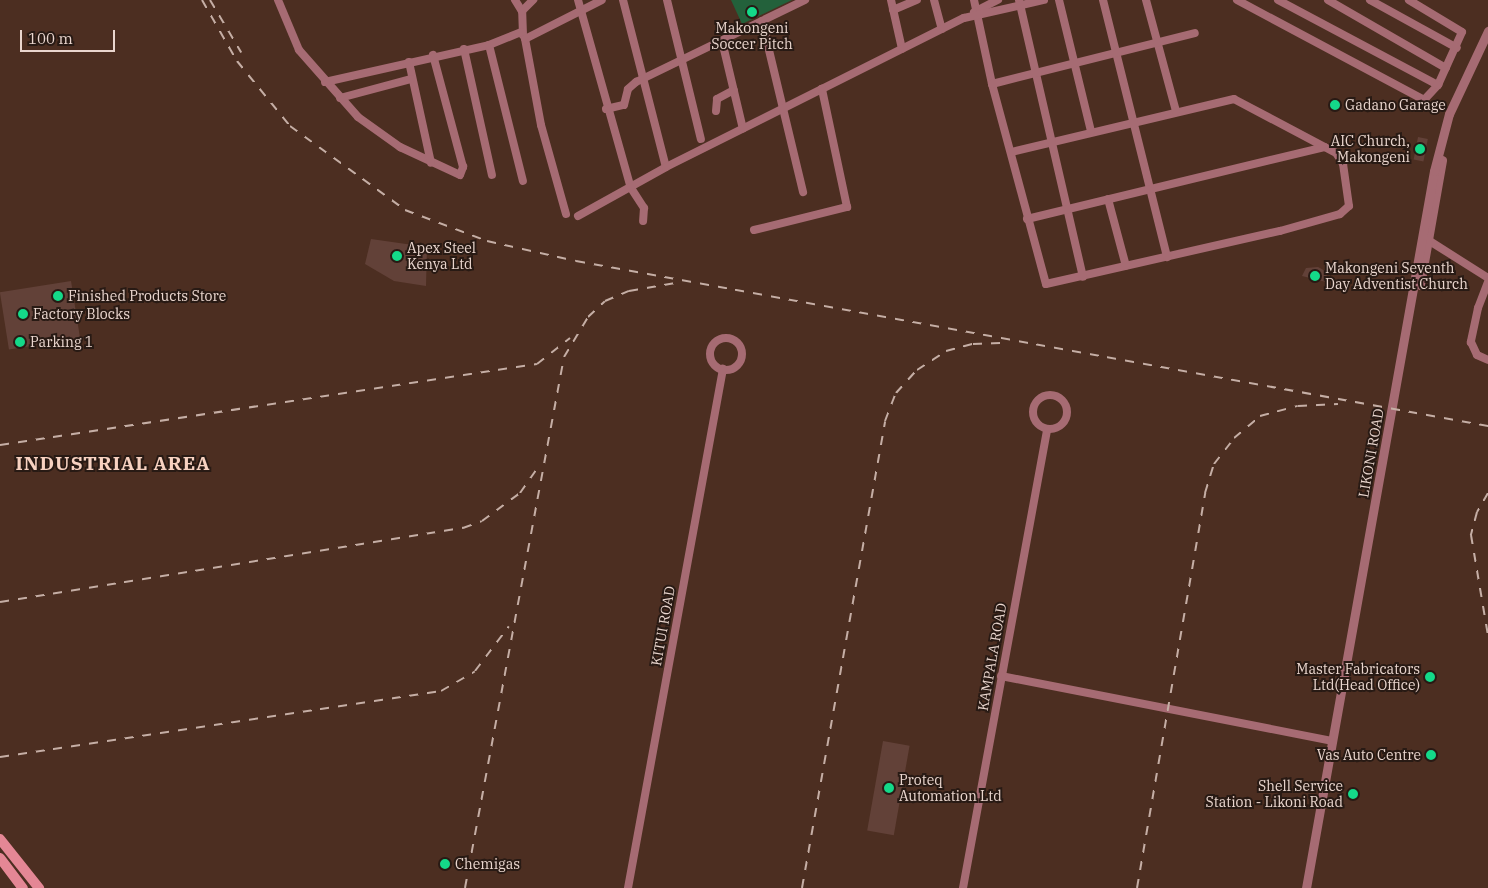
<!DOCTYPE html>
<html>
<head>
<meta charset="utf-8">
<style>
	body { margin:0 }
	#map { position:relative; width:1488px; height:888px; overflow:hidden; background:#4c2e21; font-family:"IBM Plex Serif",serif }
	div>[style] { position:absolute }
	.green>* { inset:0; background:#23613b }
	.building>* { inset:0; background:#624138; transform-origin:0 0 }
	.minor>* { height:8px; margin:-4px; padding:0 4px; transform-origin:4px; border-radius:4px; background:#a66b73 }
	.minor>.ring { margin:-4px; padding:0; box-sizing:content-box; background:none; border:8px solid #a66b73; border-radius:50% }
	.tertiary>* { height:9px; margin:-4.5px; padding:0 4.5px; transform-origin:4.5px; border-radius:4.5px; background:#a66b73 }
	.secondary>* { height:10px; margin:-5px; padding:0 5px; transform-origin:5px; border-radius:5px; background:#e48795 }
	.rail>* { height:2px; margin-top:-1px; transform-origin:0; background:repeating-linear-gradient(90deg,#c5aea5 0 9px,transparent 0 18px) }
	.dots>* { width:14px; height:14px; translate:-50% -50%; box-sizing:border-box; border:2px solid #281a14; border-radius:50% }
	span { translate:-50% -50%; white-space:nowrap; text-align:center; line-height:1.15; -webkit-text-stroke:4px #281a14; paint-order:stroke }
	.poi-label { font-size:14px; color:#ead6ce }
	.left { translate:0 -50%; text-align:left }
	.right { translate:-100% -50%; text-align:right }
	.street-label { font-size:14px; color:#ead6ce }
	.district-label { font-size:19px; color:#f8d2c1; font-weight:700; letter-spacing:1px }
	.scale { position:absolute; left:20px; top:30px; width:95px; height:22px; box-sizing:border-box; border:2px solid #ead6ce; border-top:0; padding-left:6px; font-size:15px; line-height:18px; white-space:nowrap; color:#ead6ce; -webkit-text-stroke:4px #281a14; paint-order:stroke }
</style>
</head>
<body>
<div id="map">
	<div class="green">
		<i style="clip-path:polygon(731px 0,792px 0,742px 24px)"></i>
	</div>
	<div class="building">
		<i style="left:1418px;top:137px;width:10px;height:23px;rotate:11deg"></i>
		<i style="clip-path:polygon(371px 239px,427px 247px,426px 286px,394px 281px,365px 264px)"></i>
		<i style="clip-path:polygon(1318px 267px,1327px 272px,1326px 282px,1302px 276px,1306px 268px)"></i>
		<i style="left:71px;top:281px;width:58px;height:72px;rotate:81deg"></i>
		<i style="left:883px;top:741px;width:27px;height:91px;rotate:10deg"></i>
	</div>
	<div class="minor">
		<i style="left:278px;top:0;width:54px;rotate:67.2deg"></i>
		<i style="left:299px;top:50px;width:89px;rotate:48.6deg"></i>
		<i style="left:358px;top:117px;width:52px;rotate:35.5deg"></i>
		<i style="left:400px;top:147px;width:66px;rotate:25deg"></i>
		<i style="left:460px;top:175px;width:9px;rotate:-69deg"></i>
		<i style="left:463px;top:167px;width:116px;rotate:-105deg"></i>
		<i style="left:515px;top:0;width:13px;rotate:58deg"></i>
		<i style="left:578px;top:0;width:195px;rotate:74.3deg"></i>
		<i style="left:631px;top:188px;width:24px;rotate:57deg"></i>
		<i style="left:644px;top:208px;width:13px;rotate:94deg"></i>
		<i style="left:623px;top:0;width:172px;rotate:75.6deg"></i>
		<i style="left:667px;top:0;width:143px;rotate:76.3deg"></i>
		<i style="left:891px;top:0;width:50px;rotate:77.3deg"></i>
		<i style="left:934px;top:0;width:30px;rotate:75deg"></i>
		<i style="left:974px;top:0;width:86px;rotate:77.9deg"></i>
		<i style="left:992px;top:84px;width:207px;rotate:74.9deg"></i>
		<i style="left:1046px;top:284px;width:240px;rotate:-12.8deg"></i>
		<i style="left:1280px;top:231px;width:62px;rotate:-15.8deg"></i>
		<i style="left:1340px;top:214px;width:12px;rotate:-42deg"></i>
		<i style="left:1349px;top:206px;width:42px;rotate:-98.1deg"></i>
		<i style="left:1343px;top:164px;width:13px;rotate:-122deg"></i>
		<i style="left:1336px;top:153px;width:115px;rotate:-152.1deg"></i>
		<i style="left:1234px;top:99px;width:229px;rotate:166.6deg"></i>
		<i style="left:1019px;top:0;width:284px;rotate:77deg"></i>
		<i style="left:1059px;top:0;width:135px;rotate:76.3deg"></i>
		<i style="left:1103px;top:0;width:265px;rotate:76deg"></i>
		<i style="left:1146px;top:0;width:115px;rotate:74.9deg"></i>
		<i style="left:1237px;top:0;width:212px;rotate:28.1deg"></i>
		<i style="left:1424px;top:100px;width:21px;rotate:-47deg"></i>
		<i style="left:1438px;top:85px;width:58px;rotate:-65.6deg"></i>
		<i style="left:1462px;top:32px;width:62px;rotate:-148.9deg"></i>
		<i style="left:1278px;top:0;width:181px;rotate:28deg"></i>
		<i style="left:1328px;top:0;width:136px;rotate:30deg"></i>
		<i style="left:1370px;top:0;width:99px;rotate:28.9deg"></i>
		<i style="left:893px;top:10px;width:26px;rotate:-23deg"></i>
		<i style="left:974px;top:12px;width:27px;rotate:-27deg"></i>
		<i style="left:762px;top:21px;width:176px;rotate:76.5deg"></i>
		<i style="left:523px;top:35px;width:24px;rotate:-92deg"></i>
		<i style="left:522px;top:11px;width:16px;rotate:-45deg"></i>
		<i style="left:722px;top:41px;width:90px;rotate:76.6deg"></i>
		<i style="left:489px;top:45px;width:140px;rotate:76deg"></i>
		<i style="left:464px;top:49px;width:129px;rotate:77.5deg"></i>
		<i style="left:409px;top:62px;width:103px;rotate:77.7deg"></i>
		<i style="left:325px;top:82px;width:168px;rotate:-12.7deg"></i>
		<i style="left:489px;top:45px;width:35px;rotate:-22deg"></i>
		<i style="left:992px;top:84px;width:209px;rotate:-14.1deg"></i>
		<i style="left:340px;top:98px;width:73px;rotate:-15deg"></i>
		<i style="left:606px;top:109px;width:18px;rotate:-13deg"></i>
		<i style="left:624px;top:105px;width:16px;rotate:-76deg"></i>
		<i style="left:628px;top:89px;width:11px;rotate:-41deg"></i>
		<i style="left:636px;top:82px;width:188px;rotate:-25.9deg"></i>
		<i style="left:716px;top:111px;width:12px;rotate:-85deg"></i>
		<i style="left:717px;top:99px;width:19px;rotate:-28deg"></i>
		<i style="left:1108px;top:199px;width:69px;rotate:75deg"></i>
		<i style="left:566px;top:214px;width:92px;rotate:-105.7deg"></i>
		<i style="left:541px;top:125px;width:87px;rotate:-100.5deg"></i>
		<i style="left:525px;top:39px;width:86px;rotate:-26.9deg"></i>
		<i style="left:578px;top:216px;width:101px;rotate:-29.1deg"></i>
		<i style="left:666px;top:167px;width:333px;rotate:-26.6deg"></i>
		<i style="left:964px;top:18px;width:82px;rotate:-12.7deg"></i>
		<i style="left:1027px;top:219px;width:306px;rotate:-13.6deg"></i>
		<i style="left:754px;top:230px;width:96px;rotate:-13.9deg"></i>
		<i style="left:847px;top:207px;width:121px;rotate:-102deg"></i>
		<i style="left:1428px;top:240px;width:71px;rotate:32.3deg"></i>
		<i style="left:1488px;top:282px;width:28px;rotate:111deg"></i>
		<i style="left:1478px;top:308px;width:35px;rotate:102deg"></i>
		<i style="left:1471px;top:342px;width:14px;rotate:65deg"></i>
		<i style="left:1477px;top:355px;width:12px;rotate:24deg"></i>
		<i class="ring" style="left:710px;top:338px;width:24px;height:24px"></i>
		<i class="ring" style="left:1033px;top:395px;width:26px;height:26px"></i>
		<i style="left:1001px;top:676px;width:337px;rotate:11.1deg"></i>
		<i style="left:628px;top:888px;width:528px;rotate:-79.63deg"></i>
		<i style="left:963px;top:888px;width:466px;rotate:-79.6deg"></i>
	</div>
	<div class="tertiary">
		<i style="left:1420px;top:285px;width:127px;rotate:-80deg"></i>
		<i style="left:1306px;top:888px;width:728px;rotate:-79.88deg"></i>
		<i style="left:1434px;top:171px;width:59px;rotate:-75.3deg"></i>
		<i style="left:1449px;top:114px;width:92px;rotate:-64.8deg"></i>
	</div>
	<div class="secondary">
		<i style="left:0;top:839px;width:63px;rotate:51.5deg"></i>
		<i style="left:0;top:858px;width:38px;rotate:53deg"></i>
	</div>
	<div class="rail">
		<i style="left:202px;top:0;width:70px;rotate:60.2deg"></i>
		<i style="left:237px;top:61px;width:84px;rotate:50.8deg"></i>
		<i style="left:290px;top:126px;width:142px;rotate:36.1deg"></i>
		<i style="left:405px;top:210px;width:88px;rotate:20.7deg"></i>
		<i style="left:487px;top:241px;width:91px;rotate:12.7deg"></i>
		<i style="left:576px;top:261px;width:927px;rotate:10.26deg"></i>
		<i style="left:210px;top:0;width:61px;rotate:59.2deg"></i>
		<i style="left:0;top:445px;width:543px;rotate:-8.58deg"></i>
		<i style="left:537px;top:364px;width:42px;rotate:-38.2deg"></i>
		<i style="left:1488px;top:493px;width:22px;rotate:120deg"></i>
		<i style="left:1477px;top:512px;width:24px;rotate:105deg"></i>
		<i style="left:1471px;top:535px;width:102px;rotate:80.4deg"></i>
		<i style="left:0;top:602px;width:469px;rotate:-9.1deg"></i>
		<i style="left:463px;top:528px;width:20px;rotate:-20deg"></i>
		<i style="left:482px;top:521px;width:47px;rotate:-36.4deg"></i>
		<i style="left:520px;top:493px;width:33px;rotate:-55deg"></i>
		<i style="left:0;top:757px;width:446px;rotate:-8.5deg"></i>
		<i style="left:441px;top:691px;width:39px;rotate:-30deg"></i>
		<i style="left:475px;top:671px;width:56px;rotate:-52.9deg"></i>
		<i style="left:465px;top:888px;width:540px;rotate:-79.44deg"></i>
		<i style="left:564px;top:357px;width:47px;rotate:-59deg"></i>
		<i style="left:588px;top:317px;width:23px;rotate:-43deg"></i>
		<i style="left:605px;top:301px;width:26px;rotate:-23deg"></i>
		<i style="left:629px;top:291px;width:47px;rotate:-9.9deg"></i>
		<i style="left:802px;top:888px;width:474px;rotate:-79.9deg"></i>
		<i style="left:885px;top:421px;width:30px;rotate:-69deg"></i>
		<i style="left:896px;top:393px;width:31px;rotate:-48deg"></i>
		<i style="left:917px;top:370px;width:35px;rotate:-33deg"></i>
		<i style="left:946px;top:351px;width:28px;rotate:-15deg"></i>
		<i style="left:973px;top:344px;width:34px;rotate:-2deg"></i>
		<i style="left:1137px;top:888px;width:401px;rotate:-80.2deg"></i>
		<i style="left:1205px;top:493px;width:30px;rotate:-73deg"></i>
		<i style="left:1214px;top:464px;width:33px;rotate:-52deg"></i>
		<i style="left:1234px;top:438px;width:34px;rotate:-40deg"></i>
		<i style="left:1260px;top:416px;width:39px;rotate:-15deg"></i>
		<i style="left:1298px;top:406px;width:40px;rotate:-2.9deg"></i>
	</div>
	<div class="dots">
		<i style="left:752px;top:12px;background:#14d989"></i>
		<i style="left:1335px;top:105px;background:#14d989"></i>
		<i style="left:1420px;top:149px;background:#14d989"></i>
		<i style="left:397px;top:256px;background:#14d989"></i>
		<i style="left:1315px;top:276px;background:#14d989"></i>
		<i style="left:58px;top:296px;background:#14d989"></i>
		<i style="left:23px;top:314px;background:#14d989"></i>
		<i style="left:20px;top:342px;background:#14d989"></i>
		<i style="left:1430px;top:677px;background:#14d989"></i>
		<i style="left:1431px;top:755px;background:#14d989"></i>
		<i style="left:889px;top:788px;background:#14d989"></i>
		<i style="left:1353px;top:794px;background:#14d989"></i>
		<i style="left:445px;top:864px;background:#14d989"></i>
	</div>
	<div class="poi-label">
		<span style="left:752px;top:36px">Makongeni<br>Soccer Pitch</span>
		<span class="left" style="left:1345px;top:105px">Gadano Garage</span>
		<span class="right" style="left:1410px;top:149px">AIC Church,<br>Makongeni</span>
		<span class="left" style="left:407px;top:256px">Apex Steel<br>Kenya Ltd</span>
		<span class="left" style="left:1325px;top:276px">Makongeni Seventh<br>Day Adventist Church</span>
		<span class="left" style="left:68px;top:296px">Finished Products Store</span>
		<span class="left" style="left:33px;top:314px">Factory Blocks</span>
		<span class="left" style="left:30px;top:342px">Parking 1</span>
		<span class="right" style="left:1420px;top:677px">Master Fabricators<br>Ltd(Head Office)</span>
		<span class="right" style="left:1421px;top:755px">Vas Auto Centre</span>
		<span class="left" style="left:899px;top:788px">Proteq<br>Automation Ltd</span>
		<span class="right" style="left:1343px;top:794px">Shell Service<br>Station - Likoni Road</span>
		<span class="left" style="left:455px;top:864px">Chemigas</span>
	</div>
	<div class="street-label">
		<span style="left:1371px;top:453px;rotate:-80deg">LIKONI ROAD</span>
		<span style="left:663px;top:626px;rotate:-80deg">KITUI ROAD</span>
		<span style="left:992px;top:657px;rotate:-80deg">KAMPALA ROAD</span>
	</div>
	<div class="district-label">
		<span style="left:113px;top:464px">INDUSTRIAL AREA</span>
	</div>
	<div class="scale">100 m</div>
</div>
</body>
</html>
